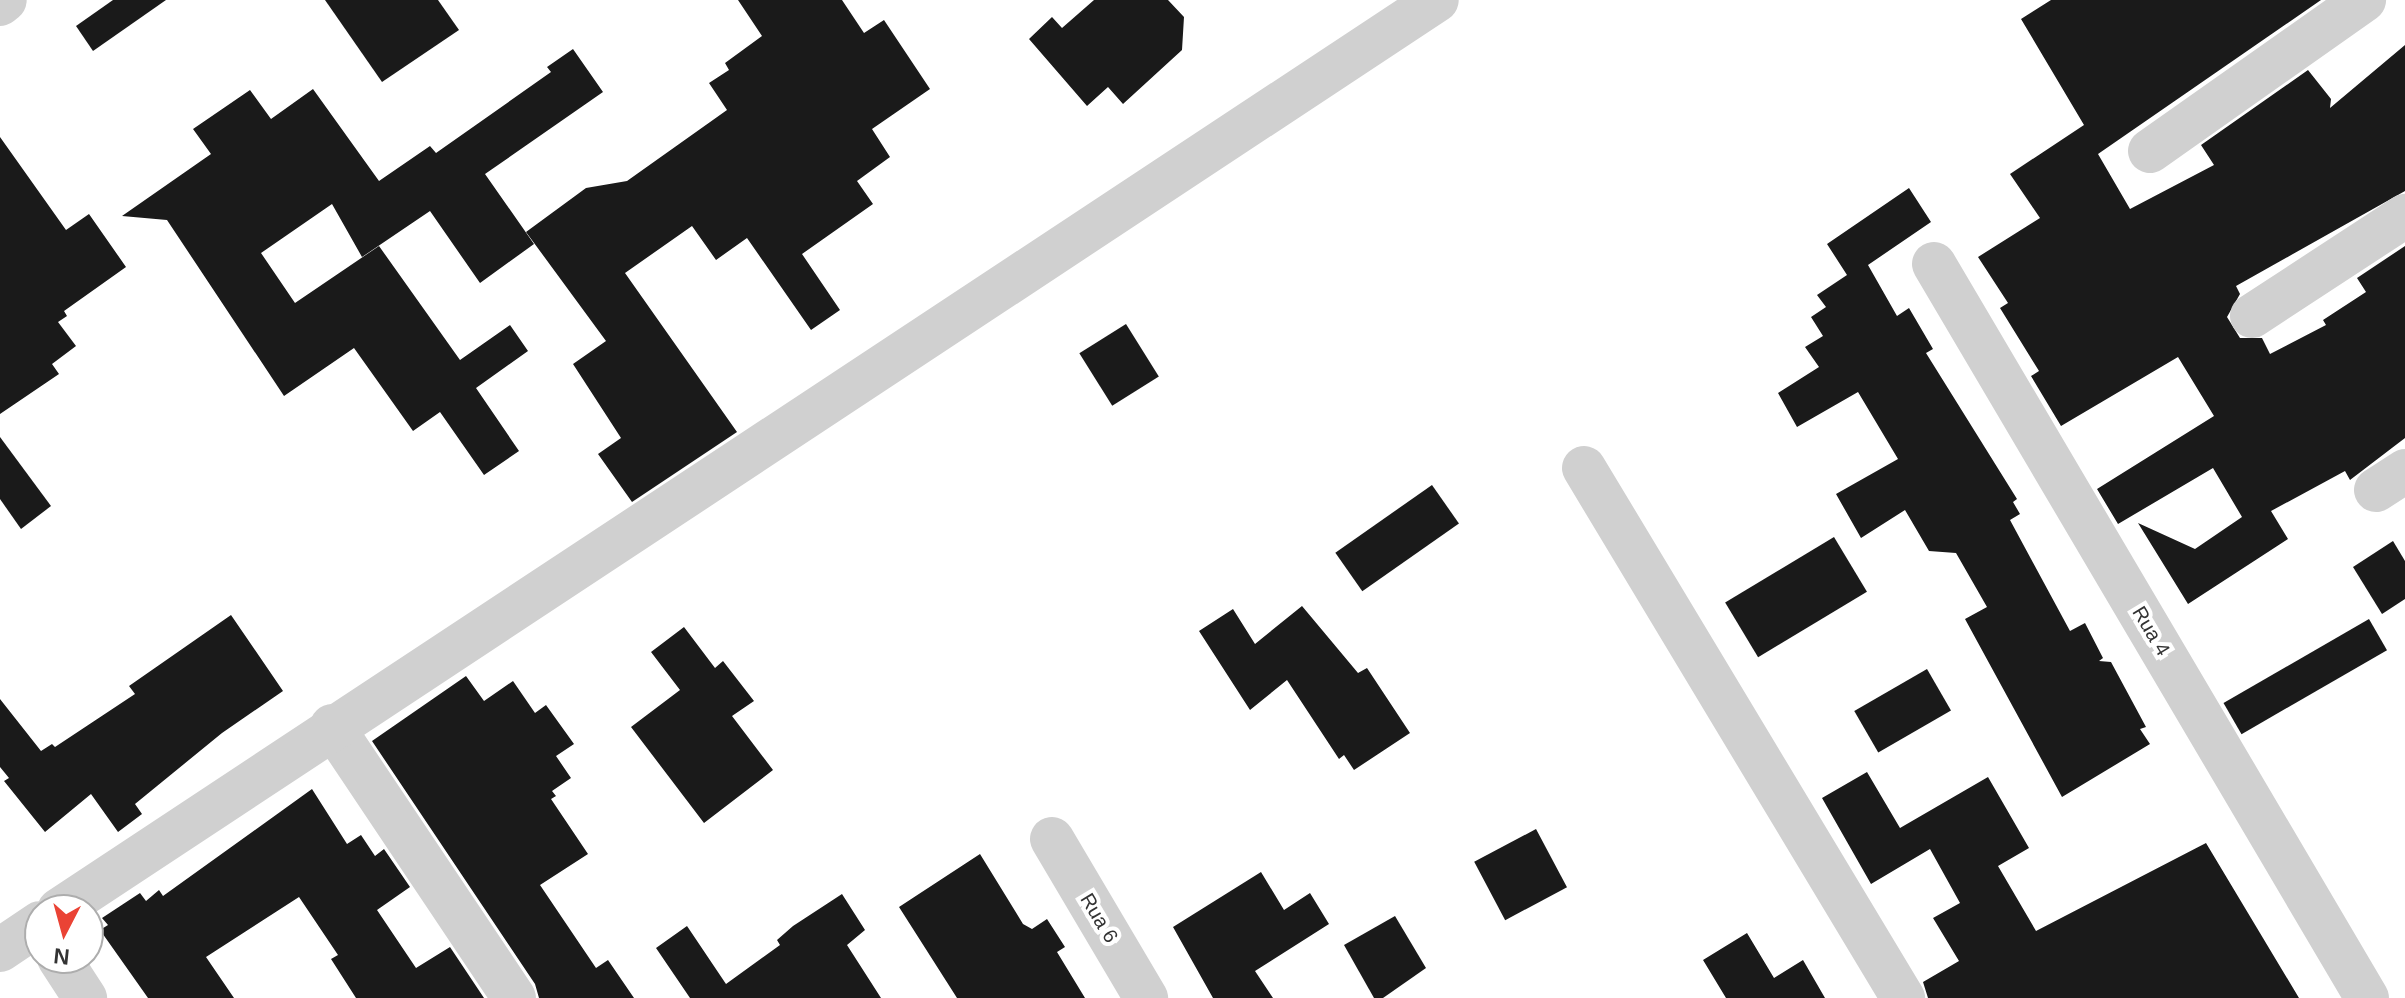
<!DOCTYPE html>
<html>
<head>
<meta charset="utf-8">
<style>
	body { margin:0 }
	#map { position:relative; width:2405px; height:998px; overflow:hidden; background:#fff; font-family:Arial,sans-serif }
	div>[style] { position:absolute }
	.building>* { inset:0; background:#1a1a1a; transform-origin:0 0 }
	.street>* { height:44px; margin:-22px; padding:0 22px; transform-origin:22px; border-radius:22px; background:#d0d0d0 }
	span { translate:-50% -50%; white-space:nowrap; text-align:center; line-height:1.15; -webkit-text-stroke:8px #fff; paint-order:stroke }
	.street-label { font-size:20px; color:#333 }
	.north { position:absolute; left:24px; top:894px; width:80px; height:80px; box-sizing:border-box; background:#fff; border:2px solid #adadad; border-radius:50%; rotate:186deg; font-size:22px; font-weight:700; line-height:32px; text-align:center; color:#333 }
	.north::after { content:''; display:block; margin:auto; width:28px; height:36px; background:#ea4335; clip-path:polygon(50% 0,100% 100%,50% 72%,0 100%) }
</style>
</head>
<body>
<div id="map">
	<div class="building">
		<i style="clip-path:polygon(113px 0,166px 0,93px 51px,76px 26px)"></i>
		<i style="clip-path:polygon(325px 0,438px 0,459px 30px,382px 82px)"></i>
		<i style="clip-path:polygon(738px 0,842px 0,864px 33px,884px 20px,930px 89px,872px 129px,890px 157px,857px 181px,873px 204px,802px 254px,840px 310px,811px 330px,747px 238px,716px 260px,692px 226px,625px 273px,737px 432px,632px 502px,598px 454px,621px 438px,573px 364px,606px 341px,526px 232px,586px 188px,627px 181px,727px 110px,709px 83px,729px 70px,725px 63px,762px 36px)"></i>
		<i style="clip-path:polygon(1094px 0,1168px 0,1184px 17px,1182px 50px,1123px 104px,1108px 87px,1087px 106px,1029px 39px,1052px 17px,1062px 28px)"></i>
		<i style="clip-path:polygon(2051px 0,2321px 0,2098px 154px,2130px 209px,2214px 165px,2201px 145px,2308px 70px,2331px 99px,2330px 108px,2405px 45px,2405px 191px,2236px 286px,2240px 294px,2227px 317px,2240px 338px,2262px 338px,2270px 354px,2326px 325px,2323px 320px,2366px 292px,2357px 278px,2405px 246px,2405px 438px,2350px 480px,2345px 471px,2271px 511px,2288px 539px,2188px 604px,2138px 523px,2195px 549px,2242px 517px,2213px 468px,2118px 524px,2097px 489px,2214px 416px,2178px 357px,2061px 426px,2031px 376px,2039px 371px,2000px 308px,2008px 303px,1978px 257px,2040px 218px,2010px 174px,2084px 125px,2021px 19px)"></i>
		<i style="clip-path:polygon(573px 49px,603px 92px,485px 174px,534px 244px,480px 283px,430px 211px,362px 257px,332px 204px,261px 253px,295px 303px,379px 246px,460px 360px,510px 325px,528px 351px,476px 388px,519px 451px,484px 475px,440px 412px,413px 431px,354px 348px,284px 396px,167px 220px,122px 216px,211px 154px,193px 129px,250px 90px,271px 119px,313px 89px,379px 181px,430px 146px,436px 153px,551px 72px,547px 67px)"></i>
		<i style="clip-path:polygon(0 137px,66px 230px,89px 214px,126px 267px,64px 311px,67px 316px,58px 322px,76px 346px,52px 364px,59px 374px,0 414px)"></i>
		<i style="clip-path:polygon(1909px 188px,1931px 222px,1868px 265px,1897px 316px,1909px 308px,1933px 349px,1926px 353px,2017px 499px,2013px 502px,2020px 514px,2010px 520px,2070px 631px,2085px 623px,2103px 658px,2099px 661px,2111px 662px,2146px 727px,2140px 729px,2150px 744px,2062px 797px,1965px 619px,1987px 607px,1956px 553px,1929px 551px,1905px 510px,1861px 538px,1836px 494px,1898px 459px,1858px 392px,1797px 427px,1778px 393px,1819px 367px,1805px 347px,1823px 336px,1811px 317px,1826px 307px,1817px 295px,1847px 275px,1827px 244px)"></i>
		<i style="left:1126px;top:324px;width:62px;height:55px;rotate:58deg"></i>
		<i style="clip-path:polygon(0 437px,51px 506px,21px 529px,0 499px)"></i>
		<i style="left:1432px;top:485px;width:47px;height:118px;rotate:55deg"></i>
		<i style="left:1834px;top:537px;width:64px;height:127px;rotate:59deg"></i>
		<i style="clip-path:polygon(2393px 541px,2405px 561px,2405px 599px,2382px 614px,2353px 567px)"></i>
		<i style="clip-path:polygon(1302px 606px,1358px 673px,1367px 668px,1410px 733px,1354px 770px,1344px 755px,1339px 759px,1287px 680px,1250px 710px,1199px 631px,1233px 609px,1255px 644px)"></i>
		<i style="clip-path:polygon(231px 615px,283px 691px,222px 733px,135px 804px,142px 814px,118px 832px,91px 794px,45px 832px,4px 781px,9px 778px,0 767px,0 699px,41px 751px,52px 744px,55px 747px,135px 694px,129px 686px)"></i>
		<i style="left:2369px;top:619px;width:36px;height:168px;rotate:60deg"></i>
		<i style="clip-path:polygon(684px 627px,715px 668px,723px 661px,754px 701px,732px 716px,773px 770px,704px 823px,631px 727px,680px 690px,651px 652px)"></i>
		<i style="left:1927px;top:669px;width:48px;height:84px;rotate:60deg"></i>
		<i style="clip-path:polygon(466px 676px,484px 701px,513px 681px,535px 713px,546px 705px,574px 744px,556px 756px,571px 778px,552px 791px,556px 796px,551px 799px,588px 854px,540px 885px,596px 968px,608px 960px,634px 998px,539px 998px,535px 984px,372px 741px)"></i>
		<i style="clip-path:polygon(1867px 772px,1900px 828px,1988px 777px,2029px 848px,1998px 866px,2036px 931px,2206px 843px,2299px 998px,1928px 998px,1923px 982px,1959px 961px,1933px 918px,1960px 903px,1930px 849px,1871px 884px,1822px 798px)"></i>
		<i style="clip-path:polygon(312px 789px,347px 844px,361px 835px,375px 856px,384px 849px,410px 887px,377px 910px,416px 968px,450px 947px,484px 998px,356px 998px,331px 959px,338px 955px,299px 897px,206px 957px,234px 998px,148px 998px,100px 930px,108px 925px,102px 918px,140px 893px,146px 901px,159px 890px,163px 896px)"></i>
		<i style="left:1536px;top:829px;width:66px;height:70px;rotate:62deg"></i>
		<i style="clip-path:polygon(980px 854px,1023px 924px,1032px 929px,1047px 919px,1065px 947px,1057px 952px,1085px 998px,957px 998px,899px 907px)"></i>
		<i style="clip-path:polygon(1261px 872px,1284px 910px,1310px 893px,1329px 924px,1255px 971px,1273px 998px,1213px 998px,1173px 927px)"></i>
		<i style="clip-path:polygon(842px 894px,865px 930px,847px 945px,881px 998px,690px 998px,656px 948px,687px 926px,726px 984px,780px 945px,777px 940px,793px 926px)"></i>
		<i style="clip-path:polygon(1395px 916px,1426px 968px,1383px 998px,1374px 998px,1344px 945px)"></i>
		<i style="clip-path:polygon(1747px 933px,1774px 978px,1803px 960px,1825px 998px,1726px 998px,1703px 960px)"></i>
	</div>
	<div class="street">
		<i style="left:0;top:4px;width:6px;rotate:-39deg"></i>
		<i style="left:2150px;top:151px;width:262px;rotate:-35.2deg"></i>
		<i style="left:1934px;top:264px;width:852px;rotate:59.46deg"></i>
		<i style="left:2252px;top:316px;width:183px;rotate:-33.2deg"></i>
		<i style="left:1584px;top:468px;width:619px;rotate:58.96deg"></i>
		<i style="left:2376px;top:490px;width:35px;rotate:-33deg"></i>
		<i style="left:332px;top:726px;width:327px;rotate:56.2deg"></i>
		<i style="left:1052px;top:839px;width:185px;rotate:59.4deg"></i>
		<i style="left:59px;top:910px;width:1651px;rotate:-33.44deg"></i>
		<i style="left:0;top:950px;width:48px;rotate:-34deg"></i>
		<i style="left:59px;top:958px;width:48px;rotate:57deg"></i>
	</div>
	<div class="street-label">
		<span style="left:2151px;top:631px;rotate:59deg">Rua 4</span>
		<span style="left:1099px;top:918px;rotate:59deg">Rua 6</span>
	</div>
	<div class="north">N</div>
</div>
</body>
</html>
